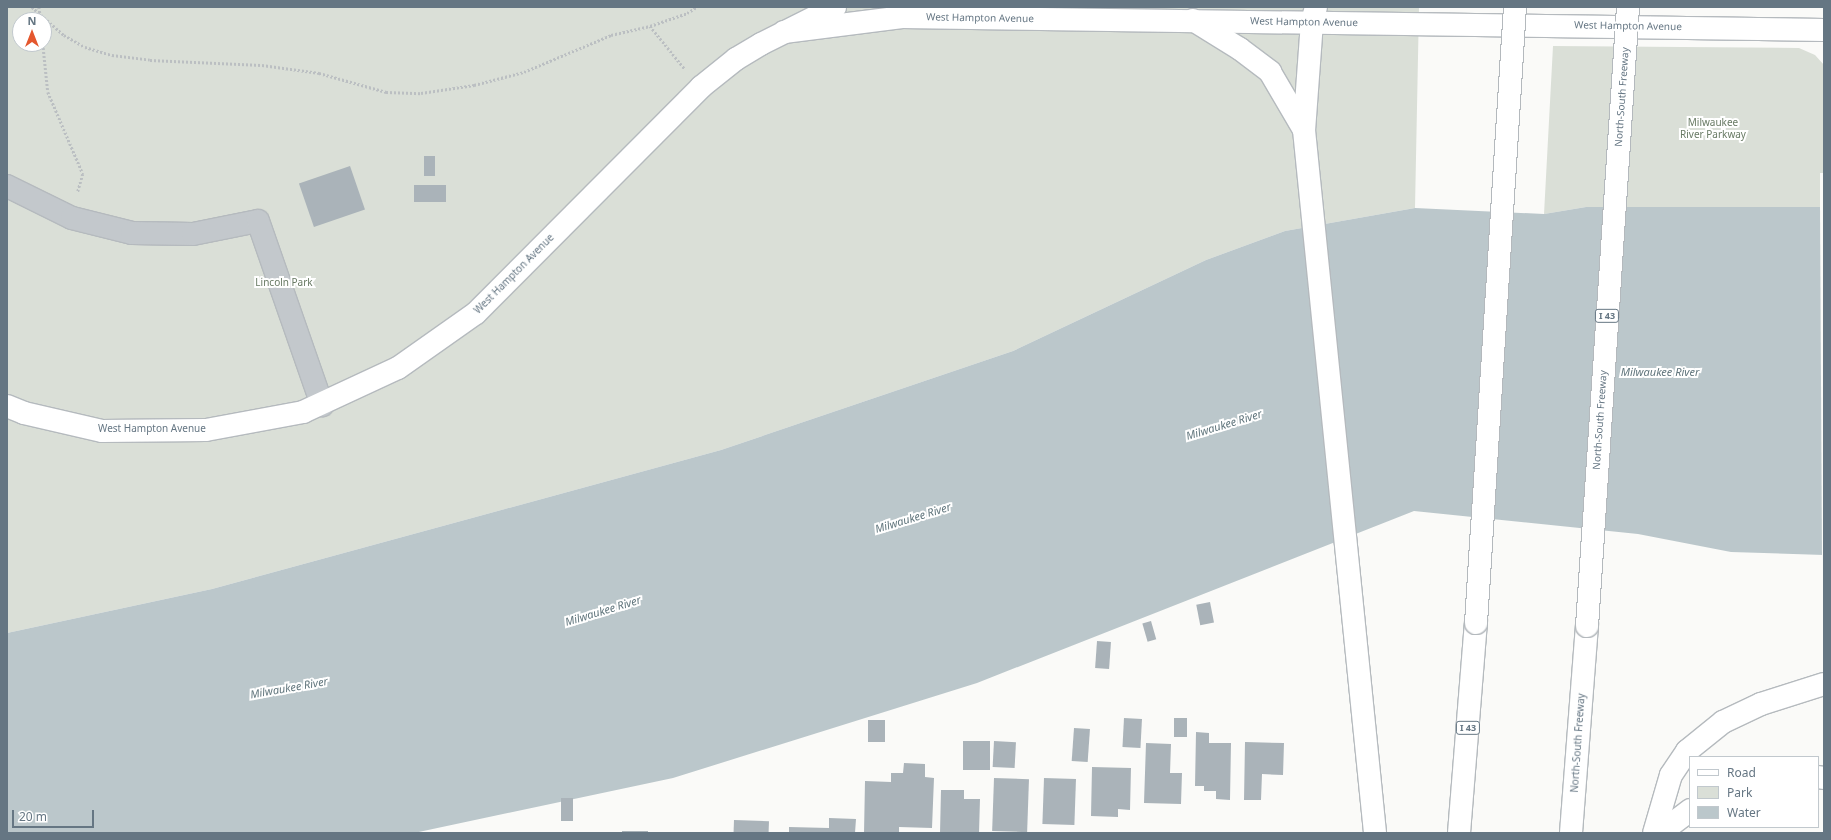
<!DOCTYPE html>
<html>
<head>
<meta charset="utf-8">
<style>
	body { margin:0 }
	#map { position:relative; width:1831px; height:840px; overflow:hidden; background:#fafaf8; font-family:"Noto Sans",sans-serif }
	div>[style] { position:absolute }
	.green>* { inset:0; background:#dadfd7 }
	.water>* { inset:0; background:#bbc7cb }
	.pier>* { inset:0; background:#fafaf8 }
	.building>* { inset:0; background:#aab3b9; transform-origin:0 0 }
	.path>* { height:2.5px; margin-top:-1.25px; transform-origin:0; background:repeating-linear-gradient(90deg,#bbbfc2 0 2px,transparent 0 4px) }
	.roads { filter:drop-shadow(1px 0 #b5babe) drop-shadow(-1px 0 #b5babe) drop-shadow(0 1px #b5babe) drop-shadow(0 -1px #b5babe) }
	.minor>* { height:22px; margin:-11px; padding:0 11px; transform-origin:11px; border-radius:11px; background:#c3c8cc }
	.major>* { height:22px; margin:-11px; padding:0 11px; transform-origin:11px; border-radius:11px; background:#fff }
	.highway>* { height:22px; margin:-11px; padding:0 11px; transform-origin:11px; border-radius:11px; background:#fff }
	.bridges { filter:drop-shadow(1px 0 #b4b9bd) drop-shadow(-1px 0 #b4b9bd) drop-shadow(0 1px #b4b9bd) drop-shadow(0 -1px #b4b9bd) }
	.highway-bridge>* { height:22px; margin:-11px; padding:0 11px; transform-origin:11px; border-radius:11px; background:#fff }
	span { translate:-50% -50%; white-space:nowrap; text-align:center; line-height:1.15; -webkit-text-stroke:4px #fff; paint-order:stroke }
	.shield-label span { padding:1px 3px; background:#fff; border:1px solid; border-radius:3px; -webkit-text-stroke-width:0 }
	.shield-label { font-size:9px; color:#657683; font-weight:700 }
	.street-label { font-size:10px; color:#657683 }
	.park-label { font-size:10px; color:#687a64 }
	.water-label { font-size:11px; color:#60757c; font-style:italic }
	.frame { position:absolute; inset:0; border:8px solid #657683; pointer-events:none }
	.legend { position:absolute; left:1689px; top:756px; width:130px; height:72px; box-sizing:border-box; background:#fff; border:1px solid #c1c8cd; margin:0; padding:5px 7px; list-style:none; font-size:12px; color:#657683 }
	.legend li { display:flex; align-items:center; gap:8px; height:20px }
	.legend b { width:20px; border:1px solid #c1c8cd }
	.north { position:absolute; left:12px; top:12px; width:40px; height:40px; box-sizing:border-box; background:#fff; border:1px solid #c1c8cd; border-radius:50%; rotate:0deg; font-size:11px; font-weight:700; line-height:16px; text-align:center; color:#657683 }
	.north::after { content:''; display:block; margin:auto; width:14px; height:18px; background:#e4572e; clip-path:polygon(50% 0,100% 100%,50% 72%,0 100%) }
	.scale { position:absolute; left:12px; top:810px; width:82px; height:18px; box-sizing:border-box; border:2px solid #657683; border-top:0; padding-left:5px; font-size:12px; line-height:14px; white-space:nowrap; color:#657683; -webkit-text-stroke:3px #fff; paint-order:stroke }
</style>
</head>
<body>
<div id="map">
	<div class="green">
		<i style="clip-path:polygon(evenodd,7px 7px,1419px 7px,1415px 208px,1285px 231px,1206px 260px,1013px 351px,721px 450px,212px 589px,7px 633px,7px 7px,20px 20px,44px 20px,44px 44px,20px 44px,20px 20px)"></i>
		<i style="clip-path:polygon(1553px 46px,1799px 48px,1815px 55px,1824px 65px,1824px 173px,1820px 173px,1820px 207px,1586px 207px,1544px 214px)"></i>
	</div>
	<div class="water">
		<i style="clip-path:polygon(1586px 207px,1824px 207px,1824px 555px,1731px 552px,1638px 534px,1414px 511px,977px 683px,673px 778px,414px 833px,7px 833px,7px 633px,212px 589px,721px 450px,1013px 351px,1206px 260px,1285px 231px,1415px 208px,1544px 214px)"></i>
	</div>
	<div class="pier">
		<i style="clip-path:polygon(1820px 205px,1824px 205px,1824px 557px,1822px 557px)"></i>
	</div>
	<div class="building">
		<i style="left:435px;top:156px;width:20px;height:11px;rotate:90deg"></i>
		<i style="left:350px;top:166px;width:46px;height:54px;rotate:71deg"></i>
		<i style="left:414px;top:185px;width:32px;height:17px"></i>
		<i style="left:1210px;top:602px;width:21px;height:14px;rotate:79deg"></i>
		<i style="left:1151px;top:621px;width:19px;height:9px;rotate:74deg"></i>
		<i style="left:1097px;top:641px;width:14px;height:27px;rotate:4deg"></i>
		<i style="left:1124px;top:718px;width:18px;height:29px;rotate:3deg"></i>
		<i style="left:1174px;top:718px;width:13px;height:19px"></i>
		<i style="left:868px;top:720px;width:17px;height:22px"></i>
		<i style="left:1074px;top:728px;width:16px;height:33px;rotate:4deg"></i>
		<i style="clip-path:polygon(1196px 732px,1209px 733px,1209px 743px,1231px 743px,1230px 800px,1216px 799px,1216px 791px,1204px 791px,1204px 786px,1195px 786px)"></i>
		<i style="left:963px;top:741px;width:27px;height:29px"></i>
		<i style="left:994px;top:741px;width:22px;height:26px;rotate:3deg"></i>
		<i style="clip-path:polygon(1245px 742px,1284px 743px,1283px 775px,1262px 774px,1261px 800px,1244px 800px)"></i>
		<i style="clip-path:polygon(1146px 743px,1171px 744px,1170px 773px,1182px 773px,1181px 804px,1144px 803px)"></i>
		<i style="clip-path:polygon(904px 763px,925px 764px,925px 777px,934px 778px,932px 828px,899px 827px,899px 833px,864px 833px,865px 781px,891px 782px,891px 773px,903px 773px)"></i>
		<i style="clip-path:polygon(1092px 767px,1131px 768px,1130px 810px,1118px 809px,1118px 817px,1091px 816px)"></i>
		<i style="left:994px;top:778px;width:35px;height:53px;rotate:2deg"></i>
		<i style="left:1044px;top:778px;width:32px;height:46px;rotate:2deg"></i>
		<i style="clip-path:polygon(941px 790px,964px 790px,964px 799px,980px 799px,979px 833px,940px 833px)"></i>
		<i style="left:561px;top:798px;width:12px;height:23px"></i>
		<i style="clip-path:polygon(829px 818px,856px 819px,855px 833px,789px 833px,789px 827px,829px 828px)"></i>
		<i style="left:734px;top:820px;width:35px;height:13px;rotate:2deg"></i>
		<i style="left:622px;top:831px;width:26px;height:2px"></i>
	</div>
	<div class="path">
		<i style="left:32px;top:7px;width:43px;rotate:41.2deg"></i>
		<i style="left:64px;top:35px;width:24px;rotate:30deg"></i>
		<i style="left:85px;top:47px;width:28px;rotate:17deg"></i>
		<i style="left:112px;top:55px;width:38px;rotate:7deg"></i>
		<i style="left:150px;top:60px;width:112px;rotate:2.6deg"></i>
		<i style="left:262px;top:65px;width:58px;rotate:8deg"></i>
		<i style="left:319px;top:73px;width:70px;rotate:15.8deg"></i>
		<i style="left:386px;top:92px;width:35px;rotate:2deg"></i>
		<i style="left:421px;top:93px;width:54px;rotate:-8.6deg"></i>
		<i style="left:474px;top:85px;width:52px;rotate:-14.6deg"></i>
		<i style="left:524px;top:72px;width:95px;rotate:-23deg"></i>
		<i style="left:611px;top:35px;width:40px;rotate:-13deg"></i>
		<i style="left:650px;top:26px;width:39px;rotate:-19deg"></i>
		<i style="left:687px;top:13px;width:12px;rotate:-31deg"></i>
		<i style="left:39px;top:7px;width:13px;rotate:81deg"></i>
		<i style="left:650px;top:26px;width:55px;rotate:50.9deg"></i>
		<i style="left:43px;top:44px;width:48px;rotate:84.1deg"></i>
		<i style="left:48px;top:92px;width:89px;rotate:66.9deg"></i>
		<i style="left:83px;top:174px;width:19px;rotate:106deg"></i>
	</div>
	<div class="roads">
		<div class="minor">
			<i style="left:7px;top:186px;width:72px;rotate:26.2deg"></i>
			<i style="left:72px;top:218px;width:62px;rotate:14deg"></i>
			<i style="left:132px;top:233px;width:61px;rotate:0.9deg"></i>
			<i style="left:193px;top:234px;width:66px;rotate:-11.3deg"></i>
			<i style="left:258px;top:221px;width:195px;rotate:70.8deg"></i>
		</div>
		<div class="major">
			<i style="left:784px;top:32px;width:119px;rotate:-7.2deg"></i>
			<i style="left:902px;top:17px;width:922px;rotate:0.81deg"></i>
			<i style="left:7px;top:406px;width:18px;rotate:22deg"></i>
			<i style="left:24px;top:413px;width:80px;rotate:13deg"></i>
			<i style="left:102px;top:431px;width:104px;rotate:-0.6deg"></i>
			<i style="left:206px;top:430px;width:99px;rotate:-10.5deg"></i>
			<i style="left:303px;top:412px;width:105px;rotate:-24.9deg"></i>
			<i style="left:398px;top:368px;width:95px;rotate:-35.2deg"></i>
			<i style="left:476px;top:313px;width:319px;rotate:-45.1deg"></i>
			<i style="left:701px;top:87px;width:45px;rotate:-38.7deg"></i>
			<i style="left:736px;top:59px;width:29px;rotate:-31deg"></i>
			<i style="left:761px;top:44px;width:83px;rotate:-26.6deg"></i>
		</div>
		<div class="highway">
			<i style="left:1316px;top:7px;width:16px;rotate:105deg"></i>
			<i style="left:1312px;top:22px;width:108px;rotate:94.2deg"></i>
			<i style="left:1304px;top:130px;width:707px;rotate:84.23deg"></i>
			<i style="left:1193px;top:20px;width:55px;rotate:31.7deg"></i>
			<i style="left:1240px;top:49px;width:38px;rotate:37deg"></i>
			<i style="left:1270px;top:72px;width:67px;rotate:59.6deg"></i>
			<i style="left:1818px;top:777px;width:6px;rotate:9deg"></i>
			<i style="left:1459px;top:833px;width:211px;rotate:-85.4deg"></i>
			<i style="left:1571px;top:833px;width:208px;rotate:-85.6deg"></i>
			<i style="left:1654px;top:833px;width:60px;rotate:-73.7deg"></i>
			<i style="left:1671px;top:775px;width:29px;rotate:-56deg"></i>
			<i style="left:1687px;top:751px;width:46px;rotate:-38.9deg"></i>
			<i style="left:1723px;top:722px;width:42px;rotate:-25.3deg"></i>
			<i style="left:1761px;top:704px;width:66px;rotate:-17.6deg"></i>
			<i style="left:1660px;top:833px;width:38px;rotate:-37deg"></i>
		</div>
	</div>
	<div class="bridges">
		<div class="highway-bridge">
			<i style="left:1476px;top:623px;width:617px;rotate:-86.38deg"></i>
			<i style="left:1587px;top:626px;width:620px;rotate:-86.21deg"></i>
		</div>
	</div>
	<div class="shield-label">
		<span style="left:1607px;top:316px">I 43</span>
		<span style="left:1468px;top:728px">I 43</span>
	</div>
	<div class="street-label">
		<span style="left:980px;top:18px;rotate:1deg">West Hampton Avenue</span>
		<span style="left:1304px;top:22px;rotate:1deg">West Hampton Avenue</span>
		<span style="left:1628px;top:26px;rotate:1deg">West Hampton Avenue</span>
		<span style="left:1622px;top:97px;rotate:-86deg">North-South Freeway</span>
		<span style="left:514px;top:274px;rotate:-45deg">West Hampton Avenue</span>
		<span style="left:1600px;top:420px;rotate:-86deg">North-South Freeway</span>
		<span style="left:152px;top:429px">West Hampton Avenue</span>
		<span style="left:1578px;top:743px;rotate:-86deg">North-South Freeway</span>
	</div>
	<div class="park-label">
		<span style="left:1713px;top:128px">Milwaukee<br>River Parkway</span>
		<span style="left:284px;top:283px">Lincoln Park</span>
	</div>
	<div class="water-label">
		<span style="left:1660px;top:372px">Milwaukee River</span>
		<span style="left:1224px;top:425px;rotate:-17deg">Milwaukee River</span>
		<span style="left:913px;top:518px;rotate:-17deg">Milwaukee River</span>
		<span style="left:603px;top:611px;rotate:-17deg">Milwaukee River</span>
		<span style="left:289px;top:688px;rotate:-10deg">Milwaukee River</span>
	</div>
	<div class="frame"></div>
	<ul class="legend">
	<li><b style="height:5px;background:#fff"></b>Road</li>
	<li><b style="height:11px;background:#dadfd7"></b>Park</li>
	<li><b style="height:11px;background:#bbc7cb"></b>Water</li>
	</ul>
	<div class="north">N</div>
	<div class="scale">20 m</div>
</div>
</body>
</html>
